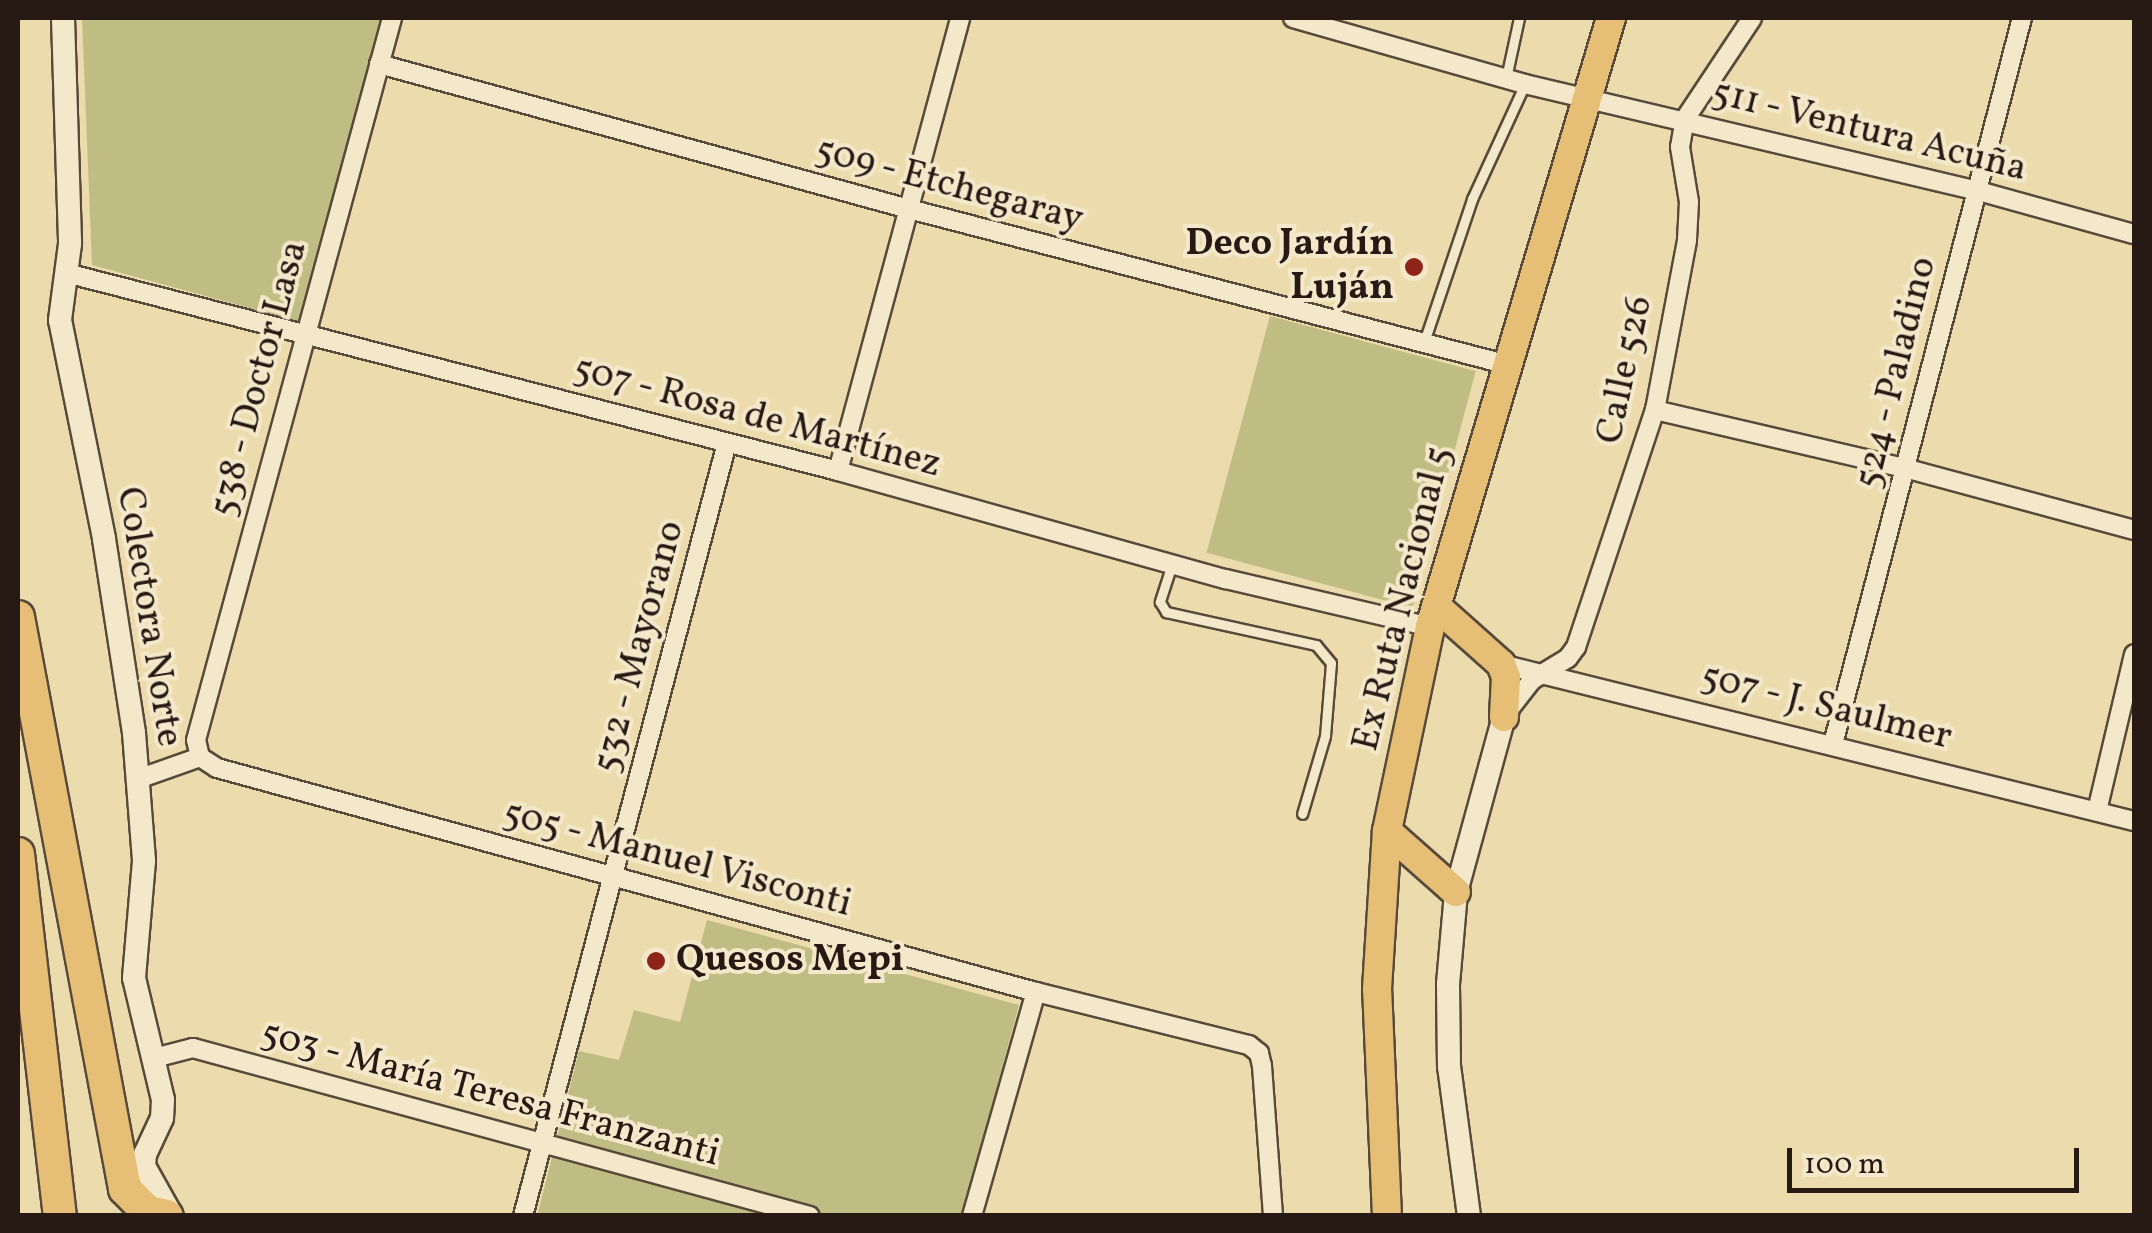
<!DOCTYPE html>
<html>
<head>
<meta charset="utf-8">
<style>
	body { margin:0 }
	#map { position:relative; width:2152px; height:1233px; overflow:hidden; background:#ecdbac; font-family:Vollkorn,serif }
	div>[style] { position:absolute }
	.green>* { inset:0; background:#c0bd84; transform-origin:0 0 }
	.roads { filter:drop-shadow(2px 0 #584a3b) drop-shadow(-2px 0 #584a3b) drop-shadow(0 2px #584a3b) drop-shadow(0 -2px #584a3b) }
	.service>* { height:9px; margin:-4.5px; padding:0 4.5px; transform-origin:4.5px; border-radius:4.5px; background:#f3e8c9 }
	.minor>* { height:18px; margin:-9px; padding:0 9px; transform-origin:9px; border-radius:9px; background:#f3e8c9 }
	.tertiary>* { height:22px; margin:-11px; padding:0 11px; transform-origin:11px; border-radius:11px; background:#f3e8c9 }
	.primary>* { height:28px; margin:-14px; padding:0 14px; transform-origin:14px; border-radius:14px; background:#e6be76 }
	.motorway>* { height:32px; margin:-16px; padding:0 16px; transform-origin:16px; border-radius:16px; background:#e6be76 }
	.dots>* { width:28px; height:28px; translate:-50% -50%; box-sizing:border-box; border:5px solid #f3e8c9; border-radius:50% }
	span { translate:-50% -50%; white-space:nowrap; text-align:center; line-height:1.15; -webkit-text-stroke:8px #f3e8c9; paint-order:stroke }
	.street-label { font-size:38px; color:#271a15 }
	.poi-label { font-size:38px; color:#271a15; font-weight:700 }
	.right { translate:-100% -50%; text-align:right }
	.left { translate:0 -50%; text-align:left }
	.frame { position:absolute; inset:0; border:20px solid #271a15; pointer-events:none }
	.scale { position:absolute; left:1787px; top:1148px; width:292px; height:45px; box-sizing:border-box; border:5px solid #271a15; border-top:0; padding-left:12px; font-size:30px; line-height:35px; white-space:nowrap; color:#271a15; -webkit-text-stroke:8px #f3e8c9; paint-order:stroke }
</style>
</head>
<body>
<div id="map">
	<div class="green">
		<i style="clip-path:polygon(82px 18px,384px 18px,304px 323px,92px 265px)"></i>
		<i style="left:1270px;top:316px;width:213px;height:245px;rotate:15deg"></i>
		<i style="clip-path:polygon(707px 920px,1019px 1005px,962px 1215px,537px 1216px,579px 1051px,619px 1060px,634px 1010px,680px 1022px)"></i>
	</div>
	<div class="roads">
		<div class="service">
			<i style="left:1506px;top:78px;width:61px;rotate:-77.8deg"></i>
			<i style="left:1424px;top:342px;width:151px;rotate:-71.4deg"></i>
			<i style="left:1472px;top:199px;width:127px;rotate:-65.3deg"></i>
			<i style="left:1172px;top:564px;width:40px;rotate:108deg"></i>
			<i style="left:1160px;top:602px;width:12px;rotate:59deg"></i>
			<i style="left:1166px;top:612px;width:154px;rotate:12.4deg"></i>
			<i style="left:1316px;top:645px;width:23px;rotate:50deg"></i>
			<i style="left:1331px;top:663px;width:73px;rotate:94.7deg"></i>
			<i style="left:1325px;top:736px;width:81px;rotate:106.4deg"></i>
		</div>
		<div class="minor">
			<i style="left:1293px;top:18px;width:241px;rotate:15.9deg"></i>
			<i style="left:1525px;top:84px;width:462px;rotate:13.3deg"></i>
			<i style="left:1975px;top:190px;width:165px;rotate:15.5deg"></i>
			<i style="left:379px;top:64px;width:549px;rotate:15.3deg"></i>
			<i style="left:909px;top:209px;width:616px;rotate:14.58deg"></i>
			<i style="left:66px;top:273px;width:797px;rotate:14.38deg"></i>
			<i style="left:838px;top:471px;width:403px;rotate:15.6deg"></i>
			<i style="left:1226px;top:579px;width:210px;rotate:13.2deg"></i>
			<i style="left:1655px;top:410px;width:260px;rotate:13.1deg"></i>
			<i style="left:1908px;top:469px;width:234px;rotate:15.1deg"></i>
			<i style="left:838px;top:471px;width:469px;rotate:-74.9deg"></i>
			<i style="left:1501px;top:664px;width:652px;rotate:13.93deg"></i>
			<i style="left:1507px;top:712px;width:41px;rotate:-52deg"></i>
			<i style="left:1532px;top:680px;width:42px;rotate:-31.4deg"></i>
			<i style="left:1568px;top:658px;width:14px;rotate:-54deg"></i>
			<i style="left:1576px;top:647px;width:250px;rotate:-71.6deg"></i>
			<i style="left:1655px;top:410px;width:173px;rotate:-79.3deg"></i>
			<i style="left:1687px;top:240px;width:38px;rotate:-87deg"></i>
			<i style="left:1689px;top:202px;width:56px;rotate:-99.3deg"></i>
			<i style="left:1680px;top:147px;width:28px;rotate:-80deg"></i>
			<i style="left:1685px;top:119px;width:121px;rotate:-56.4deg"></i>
			<i style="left:1833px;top:744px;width:750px;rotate:-75.41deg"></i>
			<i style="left:200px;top:757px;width:17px;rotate:-103deg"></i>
			<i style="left:196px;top:740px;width:748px;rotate:-74.81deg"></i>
			<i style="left:138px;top:779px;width:66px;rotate:-19.5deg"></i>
			<i style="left:200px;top:757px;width:20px;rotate:33deg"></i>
			<i style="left:217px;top:768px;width:849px;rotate:15.3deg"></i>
			<i style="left:1036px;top:992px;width:219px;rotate:14deg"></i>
			<i style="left:1249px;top:1045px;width:13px;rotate:39deg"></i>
			<i style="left:1259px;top:1053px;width:13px;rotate:77deg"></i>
			<i style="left:1262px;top:1066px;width:150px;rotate:85.8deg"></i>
			<i style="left:2097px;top:811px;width:161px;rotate:-76.7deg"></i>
			<i style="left:154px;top:1058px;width:40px;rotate:-14.4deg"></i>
			<i style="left:193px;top:1048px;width:639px;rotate:15.23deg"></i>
			<i style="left:523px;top:1216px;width:799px;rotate:-75.22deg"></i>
			<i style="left:972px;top:1216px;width:233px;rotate:-74.1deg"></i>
		</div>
		<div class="tertiary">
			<i style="left:63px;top:18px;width:226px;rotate:88.2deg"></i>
			<i style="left:70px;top:244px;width:77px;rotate:97.5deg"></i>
			<i style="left:60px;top:320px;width:223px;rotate:78.6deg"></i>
			<i style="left:104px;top:539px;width:196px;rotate:81.2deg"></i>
			<i style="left:134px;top:733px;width:128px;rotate:85.5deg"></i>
			<i style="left:144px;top:861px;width:117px;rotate:94.9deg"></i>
			<i style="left:134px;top:978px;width:125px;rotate:76.6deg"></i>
			<i style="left:163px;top:1100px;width:18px;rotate:93deg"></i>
			<i style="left:162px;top:1118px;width:40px;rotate:115deg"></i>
			<i style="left:145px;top:1154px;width:12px;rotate:95deg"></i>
			<i style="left:144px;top:1166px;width:57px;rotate:60.8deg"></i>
			<i style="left:1469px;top:1216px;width:150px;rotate:-97.6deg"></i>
			<i style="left:1449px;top:1067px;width:83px;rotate:-90.7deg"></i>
			<i style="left:1448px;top:984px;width:92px;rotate:-85deg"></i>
			<i style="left:1456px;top:892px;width:181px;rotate:-74.7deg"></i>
		</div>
		<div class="primary">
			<i style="left:1436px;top:606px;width:87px;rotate:41.7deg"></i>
			<i style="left:1501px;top:664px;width:14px;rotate:69deg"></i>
			<i style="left:1506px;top:677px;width:40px;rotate:92.9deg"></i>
			<i style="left:1387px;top:831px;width:92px;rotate:41.5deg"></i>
			<i style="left:1387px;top:1216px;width:227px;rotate:-92.5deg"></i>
			<i style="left:1377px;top:989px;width:158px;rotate:-86.4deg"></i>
			<i style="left:1387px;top:831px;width:208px;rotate:-78.1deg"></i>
			<i style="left:1430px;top:627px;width:635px;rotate:-73.45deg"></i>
		</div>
		<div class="motorway">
			<i style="left:18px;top:617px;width:582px;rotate:79.4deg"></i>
			<i style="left:125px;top:1189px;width:33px;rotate:45deg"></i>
			<i style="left:148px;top:1212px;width:19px;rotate:12deg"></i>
			<i style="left:18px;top:854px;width:364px;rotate:83.4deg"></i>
		</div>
	</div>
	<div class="dots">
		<i style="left:1414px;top:267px;background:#8f2418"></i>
		<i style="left:656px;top:961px;background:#8f2418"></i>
	</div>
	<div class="street-label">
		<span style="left:1869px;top:132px;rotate:14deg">511 - Ventura Acuña</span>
		<span style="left:949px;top:186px;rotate:15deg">509 - Etchegaray</span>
		<span style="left:1626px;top:370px;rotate:-78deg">Calle 526</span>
		<span style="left:1897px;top:373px;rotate:-76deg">524 - Paladino</span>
		<span style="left:260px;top:379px;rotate:-75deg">538 - Doctor Lasa</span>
		<span style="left:757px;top:418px;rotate:15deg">507 - Rosa de Martínez</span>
		<span style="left:1404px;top:599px;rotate:-76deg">Ex Ruta Nacional 5</span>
		<span style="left:148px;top:617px;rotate:81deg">Colectora Norte</span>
		<span style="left:640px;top:647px;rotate:-75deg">532 - Mayorano</span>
		<span style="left:1826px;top:708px;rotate:14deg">507 - J. Saulmer</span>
		<span style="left:677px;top:860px;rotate:15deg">505 - Manuel Visconti</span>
		<span style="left:490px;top:1095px;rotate:15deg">503 - María Teresa Franzanti</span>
	</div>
	<div class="poi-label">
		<span class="right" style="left:1394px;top:267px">Deco Jardín<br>Luján</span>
		<span class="left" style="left:676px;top:961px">Quesos Mepi</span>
	</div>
	<div class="frame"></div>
	<div class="scale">100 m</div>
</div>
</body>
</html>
